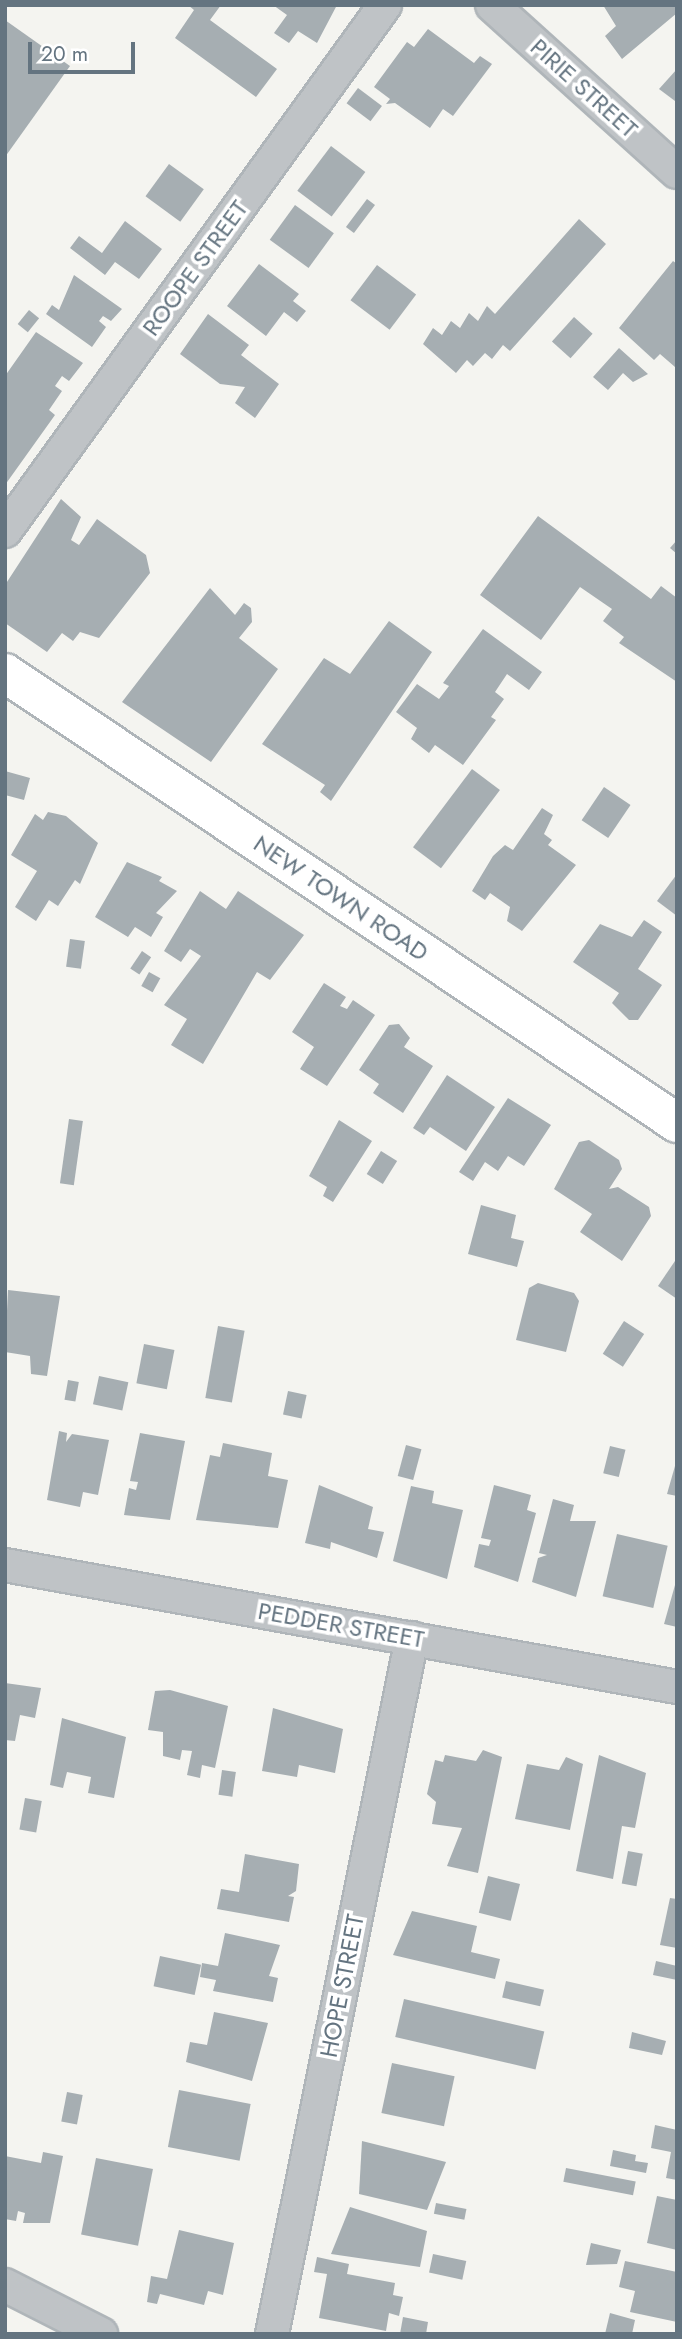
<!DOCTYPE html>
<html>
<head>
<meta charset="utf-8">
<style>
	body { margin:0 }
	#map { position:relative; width:682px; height:2339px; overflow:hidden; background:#f4f4f0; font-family:Jost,sans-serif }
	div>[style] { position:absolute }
	.building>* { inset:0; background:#a6aeb2; transform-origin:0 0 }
	.roads { filter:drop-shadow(2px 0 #afb5b9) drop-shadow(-2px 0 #afb5b9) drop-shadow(0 2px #afb5b9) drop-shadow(0 -2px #afb5b9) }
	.minor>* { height:32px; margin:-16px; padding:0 16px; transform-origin:16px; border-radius:16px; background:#bfc3c6 }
	.secondary>* { height:38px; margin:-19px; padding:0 19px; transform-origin:19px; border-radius:19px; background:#fff }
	span { translate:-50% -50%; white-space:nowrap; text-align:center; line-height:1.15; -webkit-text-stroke:7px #fff; paint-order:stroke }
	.street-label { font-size:24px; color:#647480 }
	.frame { position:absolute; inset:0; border:7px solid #647480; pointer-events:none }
	.scale { position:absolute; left:28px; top:42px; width:107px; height:32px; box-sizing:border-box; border:4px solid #647480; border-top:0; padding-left:9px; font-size:21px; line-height:24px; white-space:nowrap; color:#647480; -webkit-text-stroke:5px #fff; paint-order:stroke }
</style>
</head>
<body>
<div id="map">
	<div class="building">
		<i style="clip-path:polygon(188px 5px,221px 5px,210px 20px,277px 69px,256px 97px,175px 38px,194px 10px)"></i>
		<i style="clip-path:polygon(273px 5px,337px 5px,317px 43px,298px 31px,289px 43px,274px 33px,287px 15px)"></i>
		<i style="clip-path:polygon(603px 5px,676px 5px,677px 13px,622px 59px,605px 36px,616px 26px)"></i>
		<i style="clip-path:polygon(5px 20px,70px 66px,5px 157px)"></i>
		<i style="clip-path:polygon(428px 29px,474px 63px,480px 56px,492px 64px,453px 116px,443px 109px,430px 128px,395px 103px,386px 104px,390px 99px,374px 87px,407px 42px,414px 47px)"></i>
		<i style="clip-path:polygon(677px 69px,677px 100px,675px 101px,659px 89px)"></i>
		<i style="left:358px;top:88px;width:30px;height:19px;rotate:37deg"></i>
		<i style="left:331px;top:146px;width:43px;height:56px;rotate:37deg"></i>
		<i style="left:169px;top:164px;width:43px;height:40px;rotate:36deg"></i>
		<i style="left:367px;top:199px;width:10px;height:35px;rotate:37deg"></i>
		<i style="left:295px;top:205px;width:48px;height:43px;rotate:36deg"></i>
		<i style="clip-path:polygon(579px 219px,606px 244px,510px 351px,503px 345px,492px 359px,485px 353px,473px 366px,467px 360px,456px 373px,423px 344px,433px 328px,442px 335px,451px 321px,460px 328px,469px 313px,478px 321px,487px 306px,495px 314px)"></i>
		<i style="clip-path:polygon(125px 221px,162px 249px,139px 279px,115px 262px,105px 275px,70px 248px,79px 236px,102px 253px)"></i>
		<i style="clip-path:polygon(673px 261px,677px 264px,675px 367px,660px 354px,654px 360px,619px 328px)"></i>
		<i style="clip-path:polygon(259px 264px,299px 294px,293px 301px,306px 311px,297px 322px,284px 312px,266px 336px,227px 306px)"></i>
		<i style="left:377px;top:265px;width:49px;height:44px;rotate:37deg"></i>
		<i style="clip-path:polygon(74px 275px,122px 309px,111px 321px,103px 316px,99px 321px,106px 327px,92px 347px,46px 314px,52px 305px,59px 310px)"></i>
		<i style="left:29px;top:310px;width:13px;height:18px;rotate:39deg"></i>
		<i style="clip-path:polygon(208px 314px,249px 345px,241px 355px,279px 384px,255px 418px,235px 403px,245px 387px,220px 384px,180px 354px)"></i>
		<i style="left:574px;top:317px;width:25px;height:33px;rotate:42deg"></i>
		<i style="clip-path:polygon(36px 332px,83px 363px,69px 381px,62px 376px,55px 386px,62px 391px,49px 410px,55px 415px,5px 485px,5px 376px)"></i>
		<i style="clip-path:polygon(619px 348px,648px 374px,633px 382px,623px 373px,608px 390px,593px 377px)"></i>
		<i style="clip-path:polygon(61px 499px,81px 517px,71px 540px,79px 545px,97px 519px,146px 555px,150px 573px,99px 638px,80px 632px,73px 641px,62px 633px,47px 652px,5px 623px,5px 585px)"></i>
		<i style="clip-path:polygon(538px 516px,651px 599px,661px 586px,677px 598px,677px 682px,619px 643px,624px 637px,603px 621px,612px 609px,580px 587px,541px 640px,480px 595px)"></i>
		<i style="clip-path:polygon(677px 540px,677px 554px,670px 548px)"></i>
		<i style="clip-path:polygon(210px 588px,235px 615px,244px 603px,251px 608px,252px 622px,239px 638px,278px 669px,211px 762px,122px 702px)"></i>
		<i style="clip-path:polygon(389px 621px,432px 652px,331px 801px,320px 792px,325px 785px,262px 744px,324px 658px,350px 674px)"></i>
		<i style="clip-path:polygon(483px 629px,542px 672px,529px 690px,507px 674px,495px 692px,504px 699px,491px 717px,496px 720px,463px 765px,435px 745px,429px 753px,411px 739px,417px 728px,396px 712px,417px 684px,439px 699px,449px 686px,443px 683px)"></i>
		<i style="left:472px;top:769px;width:35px;height:98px;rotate:37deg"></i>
		<i style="clip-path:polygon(5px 771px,30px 778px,24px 800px,5px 795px)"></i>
		<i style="left:604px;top:787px;width:32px;height:40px;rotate:34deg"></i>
		<i style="clip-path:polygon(542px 808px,553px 815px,544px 834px,552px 840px,548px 845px,576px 865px,522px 931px,507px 921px,510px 907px,490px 893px,485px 900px,472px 891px,493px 856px,505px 845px,513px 850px)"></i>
		<i style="clip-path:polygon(48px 812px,66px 816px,98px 843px,80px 884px,75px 880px,58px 906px,49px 900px,36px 921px,15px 907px,37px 871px,11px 855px,35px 814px,43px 820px)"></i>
		<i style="clip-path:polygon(127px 862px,162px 877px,159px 881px,177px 891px,156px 913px,163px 917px,151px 937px,135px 927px,128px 937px,95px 917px)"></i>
		<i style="clip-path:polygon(677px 874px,677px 916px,657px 901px)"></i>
		<i style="clip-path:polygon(200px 891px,226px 909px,238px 891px,304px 935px,270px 980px,257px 972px,203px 1064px,171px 1045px,187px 1019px,164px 1005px,201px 956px,190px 949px,181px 962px,164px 951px)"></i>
		<i style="clip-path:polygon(644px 920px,662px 932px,638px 969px,662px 985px,638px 1020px,629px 1020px,612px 1003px,619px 993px,573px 962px,600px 924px,632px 937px)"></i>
		<i style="left:70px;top:939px;width:15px;height:28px;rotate:8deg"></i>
		<i style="left:142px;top:951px;width:11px;height:21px;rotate:34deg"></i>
		<i style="left:149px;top:972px;width:13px;height:16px;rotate:29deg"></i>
		<i style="clip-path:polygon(324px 983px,346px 997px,340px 1006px,347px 1009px,353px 1000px,375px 1015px,327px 1086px,300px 1069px,314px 1047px,292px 1032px)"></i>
		<i style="clip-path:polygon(399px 1024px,410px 1038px,404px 1047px,433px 1066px,403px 1113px,373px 1093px,379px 1084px,359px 1070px,389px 1025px)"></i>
		<i style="clip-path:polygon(447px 1075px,495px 1107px,466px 1151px,430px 1127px,424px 1135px,413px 1128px)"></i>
		<i style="clip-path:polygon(508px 1098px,551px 1125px,524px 1166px,508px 1156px,498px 1171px,485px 1162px,473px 1181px,459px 1172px)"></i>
		<i style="left:69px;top:1119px;width:14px;height:65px;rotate:8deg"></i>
		<i style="clip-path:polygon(339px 1120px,372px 1141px,333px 1202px,323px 1196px,327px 1187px,309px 1176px)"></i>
		<i style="clip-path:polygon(589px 1140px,619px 1160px,622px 1169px,609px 1189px,618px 1187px,649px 1207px,651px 1216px,622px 1261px,580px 1232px,592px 1214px,554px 1189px,579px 1142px)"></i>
		<i style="left:381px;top:1151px;width:19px;height:27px;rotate:32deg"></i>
		<i style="clip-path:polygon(481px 1205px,516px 1215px,511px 1238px,524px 1241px,517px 1267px,468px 1254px)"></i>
		<i style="clip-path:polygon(677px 1258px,677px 1299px,658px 1286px)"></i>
		<i style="clip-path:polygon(538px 1283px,574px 1293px,579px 1301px,566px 1352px,516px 1340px,529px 1288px)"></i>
		<i style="clip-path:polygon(8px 1290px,60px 1296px,47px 1376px,31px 1374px,30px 1356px,5px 1352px)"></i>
		<i style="left:624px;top:1321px;width:24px;height:39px;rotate:33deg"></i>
		<i style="left:218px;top:1326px;width:27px;height:73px;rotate:10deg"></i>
		<i style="left:144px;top:1344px;width:31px;height:40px;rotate:11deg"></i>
		<i style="left:99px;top:1376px;width:30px;height:29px;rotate:12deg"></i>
		<i style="left:68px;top:1380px;width:11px;height:20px;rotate:10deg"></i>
		<i style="left:288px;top:1391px;width:19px;height:24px;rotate:12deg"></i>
		<i style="clip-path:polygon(59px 1431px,67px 1433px,66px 1442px,72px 1434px,109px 1440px,98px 1495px,83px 1492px,80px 1507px,47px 1500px)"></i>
		<i style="clip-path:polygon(140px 1433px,185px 1441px,170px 1520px,124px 1515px,129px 1488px,136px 1490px,138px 1482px,130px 1481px)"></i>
		<i style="clip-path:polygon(223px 1443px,272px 1453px,268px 1476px,288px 1480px,278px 1528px,196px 1520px,210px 1455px,220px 1457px)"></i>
		<i style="left:406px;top:1445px;width:16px;height:32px;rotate:15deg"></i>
		<i style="left:610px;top:1446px;width:16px;height:28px;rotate:14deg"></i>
		<i style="clip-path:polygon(677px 1459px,677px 1496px,667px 1494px)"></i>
		<i style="clip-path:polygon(319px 1485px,373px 1507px,368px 1529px,384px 1532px,377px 1558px,331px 1542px,330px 1549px,305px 1543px)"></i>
		<i style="clip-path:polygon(494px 1485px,531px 1495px,527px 1510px,536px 1513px,518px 1582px,474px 1567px,479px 1544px,489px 1546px,491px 1540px,481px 1538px)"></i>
		<i style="clip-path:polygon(411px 1486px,434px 1491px,432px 1503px,463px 1510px,447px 1579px,393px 1561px)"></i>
		<i style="clip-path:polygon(553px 1499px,574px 1505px,570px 1521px,596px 1521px,576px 1597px,532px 1582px,538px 1558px,547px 1555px,539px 1553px)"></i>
		<i style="left:617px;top:1534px;width:52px;height:64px;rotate:13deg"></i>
		<i style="clip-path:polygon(677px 1578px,677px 1627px,664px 1624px)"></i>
		<i style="clip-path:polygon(5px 1683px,41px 1688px,35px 1718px,20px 1715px,15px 1741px,5px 1740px)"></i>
		<i style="clip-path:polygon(170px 1690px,228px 1706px,215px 1768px,202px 1765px,200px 1778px,187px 1775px,192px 1751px,182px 1750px,180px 1760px,163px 1756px,163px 1732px,148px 1730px,155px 1691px)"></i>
		<i style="clip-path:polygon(273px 1708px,343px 1729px,335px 1773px,299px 1765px,297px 1777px,262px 1771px)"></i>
		<i style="clip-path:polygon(62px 1718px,126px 1737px,114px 1798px,88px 1793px,91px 1777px,67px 1772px,63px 1788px,50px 1785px)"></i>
		<i style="clip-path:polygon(483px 1750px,502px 1757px,478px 1873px,447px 1866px,462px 1828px,432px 1824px,436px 1802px,427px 1794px,435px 1760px,443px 1762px,445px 1755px,476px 1761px)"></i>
		<i style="clip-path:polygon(599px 1755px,646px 1773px,635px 1828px,622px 1826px,613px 1879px,576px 1871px)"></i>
		<i style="clip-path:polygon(566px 1757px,583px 1764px,570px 1830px,515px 1819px,527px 1764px,559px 1770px)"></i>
		<i style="left:222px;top:1770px;width:14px;height:25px;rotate:8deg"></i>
		<i style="left:25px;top:1798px;width:17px;height:32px;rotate:10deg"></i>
		<i style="left:628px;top:1851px;width:15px;height:33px;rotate:11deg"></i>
		<i style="clip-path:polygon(245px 1854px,299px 1864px,296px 1891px,288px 1896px,294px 1897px,289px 1922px,217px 1909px,221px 1889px,239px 1892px)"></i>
		<i style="left:488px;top:1876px;width:33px;height:38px;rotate:14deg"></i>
		<i style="clip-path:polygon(670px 1898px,677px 1899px,677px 1948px,660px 1945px)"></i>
		<i style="clip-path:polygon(412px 1911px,477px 1926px,471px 1952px,500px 1959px,495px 1979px,393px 1955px)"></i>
		<i style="clip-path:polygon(225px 1933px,280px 1945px,269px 1976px,278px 1978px,273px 2002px,213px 1991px,216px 1980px,200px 1977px,202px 1963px,218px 1966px)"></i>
		<i style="left:160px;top:1956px;width:42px;height:31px;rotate:12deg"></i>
		<i style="clip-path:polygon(656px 1961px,677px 1966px,677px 1980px,653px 1975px)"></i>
		<i style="left:506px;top:1981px;width:39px;height:17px;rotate:13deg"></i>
		<i style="left:404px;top:1999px;width:144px;height:39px;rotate:13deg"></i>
		<i style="clip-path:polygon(214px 2012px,268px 2023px,252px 2081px,186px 2062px,190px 2042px,207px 2045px)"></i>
		<i style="clip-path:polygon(632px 2032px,666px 2041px,662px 2055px,629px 2048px)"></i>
		<i style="left:392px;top:2063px;width:64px;height:51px;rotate:12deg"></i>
		<i style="left:179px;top:2090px;width:73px;height:58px;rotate:11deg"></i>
		<i style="left:67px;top:2092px;width:16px;height:30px;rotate:11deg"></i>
		<i style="clip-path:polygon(655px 2125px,677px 2130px,677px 2180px,666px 2178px,671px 2152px,651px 2148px)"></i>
		<i style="clip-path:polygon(362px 2141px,446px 2162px,427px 2210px,359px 2194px)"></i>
		<i style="clip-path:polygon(613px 2150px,636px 2155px,635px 2161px,648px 2163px,646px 2173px,610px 2166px)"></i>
		<i style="clip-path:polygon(43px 2152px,63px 2156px,50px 2223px,23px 2223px,25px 2213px,18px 2211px,16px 2221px,5px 2219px,5px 2156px,41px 2163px)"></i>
		<i style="left:96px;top:2158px;width:58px;height:78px;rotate:11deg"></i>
		<i style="left:566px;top:2168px;width:71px;height:14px;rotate:11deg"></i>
		<i style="clip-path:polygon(657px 2196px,677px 2200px,677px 2250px,647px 2243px)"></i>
		<i style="left:436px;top:2203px;width:31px;height:11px;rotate:11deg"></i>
		<i style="clip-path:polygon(350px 2207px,427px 2231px,420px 2267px,331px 2254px)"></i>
		<i style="clip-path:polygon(179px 2230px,234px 2243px,223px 2295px,208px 2291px,204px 2305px,160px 2294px,157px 2304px,147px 2302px,151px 2276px,167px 2279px)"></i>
		<i style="clip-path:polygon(591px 2243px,621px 2250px,617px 2264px,586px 2265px)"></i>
		<i style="left:433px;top:2254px;width:34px;height:19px;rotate:12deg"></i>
		<i style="clip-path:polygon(317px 2257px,349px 2264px,347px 2274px,395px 2283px,393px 2295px,403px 2297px,399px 2316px,389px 2313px,386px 2331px,319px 2318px,327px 2274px,314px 2272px)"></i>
		<i style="clip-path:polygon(625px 2261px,677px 2272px,677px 2322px,630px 2312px,635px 2291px,619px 2287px)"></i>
		<i style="clip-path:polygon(610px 2313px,635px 2320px,632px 2334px,605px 2334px)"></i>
		<i style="clip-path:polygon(403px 2317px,428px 2322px,426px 2334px,400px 2334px)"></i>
	</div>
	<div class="roads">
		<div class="minor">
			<i style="left:492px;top:5px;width:249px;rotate:42.1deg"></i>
			<i style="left:5px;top:531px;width:649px;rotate:-54.15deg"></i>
			<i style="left:5px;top:1565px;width:683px;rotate:10.29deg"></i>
			<i style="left:5px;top:2285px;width:108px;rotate:27deg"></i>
			<i style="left:272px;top:2334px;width:710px;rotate:-78.63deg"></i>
		</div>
		<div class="secondary">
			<i style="left:5px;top:673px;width:809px;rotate:33.81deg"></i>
		</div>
	</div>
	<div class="street-label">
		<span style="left:584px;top:88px;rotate:42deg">PIRIE STREET</span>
		<span style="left:195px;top:268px;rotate:-54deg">ROOPE STREET</span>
		<span style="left:341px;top:898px;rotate:34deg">NEW TOWN ROAD</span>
		<span style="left:341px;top:1625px;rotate:10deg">PEDDER STREET</span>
		<span style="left:342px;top:1986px;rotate:-79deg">HOPE STREET</span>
	</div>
	<div class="frame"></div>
	<div class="scale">20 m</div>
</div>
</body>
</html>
